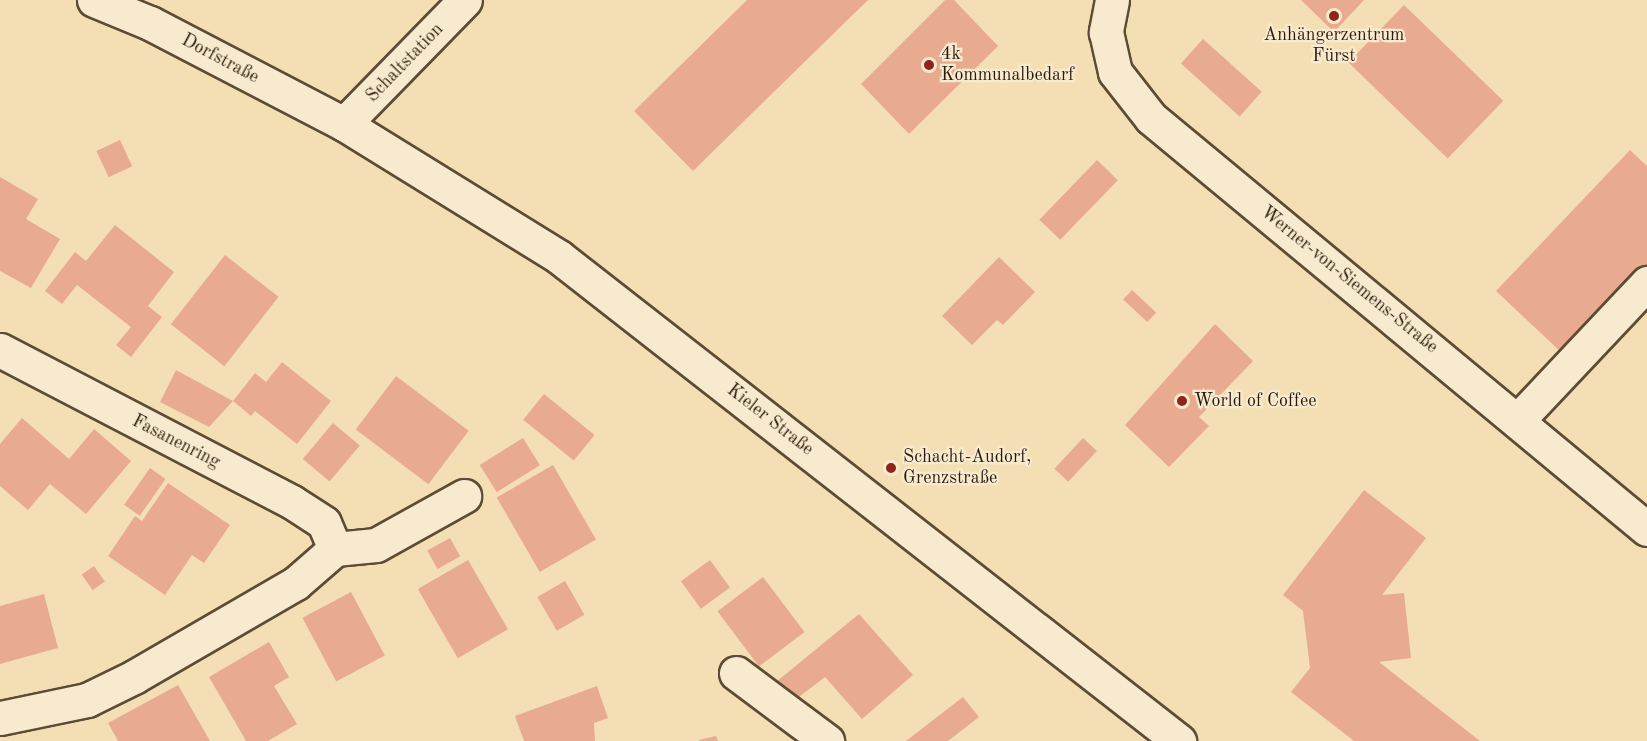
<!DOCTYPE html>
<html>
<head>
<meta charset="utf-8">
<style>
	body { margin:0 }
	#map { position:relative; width:1647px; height:741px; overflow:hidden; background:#f4dfb4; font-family:"Old Standard TT",serif }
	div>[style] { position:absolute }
	.building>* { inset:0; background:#e9ab90; transform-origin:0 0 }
	.roads { filter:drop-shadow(2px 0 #5c4c35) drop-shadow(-2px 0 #5c4c35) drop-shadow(0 2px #5c4c35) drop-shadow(0 -2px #5c4c35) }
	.minor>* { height:33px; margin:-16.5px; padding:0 16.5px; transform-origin:16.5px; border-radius:16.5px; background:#f8eace }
	.dots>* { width:16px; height:16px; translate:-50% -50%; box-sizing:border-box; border:3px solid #f8eace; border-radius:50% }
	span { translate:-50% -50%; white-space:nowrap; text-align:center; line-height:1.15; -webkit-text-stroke:4.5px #f8eace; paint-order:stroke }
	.poi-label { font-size:18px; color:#291b0b }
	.left { translate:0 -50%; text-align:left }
	.street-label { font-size:18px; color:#291b0b }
</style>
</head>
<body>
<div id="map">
	<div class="building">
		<i style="clip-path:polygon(747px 0,868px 0,693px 171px,634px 111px)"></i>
		<i style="clip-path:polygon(945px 0,954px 0,998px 46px,909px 134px,861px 84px)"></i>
		<i style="clip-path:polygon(1301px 0,1364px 0,1334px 32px)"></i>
		<i style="left:1404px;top:5px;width:138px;height:80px;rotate:44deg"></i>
		<i style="left:1203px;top:39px;width:79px;height:33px;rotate:42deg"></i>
		<i style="left:120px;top:140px;width:29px;height:26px;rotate:65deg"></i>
		<i style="clip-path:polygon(1630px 150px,1647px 166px,1647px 267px,1564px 355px,1496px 291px)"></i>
		<i style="left:1097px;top:160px;width:29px;height:83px;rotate:44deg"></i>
		<i style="clip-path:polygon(0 177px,38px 199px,26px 219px,60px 239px,31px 288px,0 271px)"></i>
		<i style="clip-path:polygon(115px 225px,174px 272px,148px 306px,162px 317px,131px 357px,116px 345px,131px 327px,77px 285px,62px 304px,45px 291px,75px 252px,86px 261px)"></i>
		<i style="left:225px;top:255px;width:68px;height:88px;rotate:38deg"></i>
		<i style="clip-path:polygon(999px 257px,1035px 292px,1003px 325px,997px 320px,972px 345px,942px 316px)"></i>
		<i style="left:1132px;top:290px;width:33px;height:13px;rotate:43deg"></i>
		<i style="clip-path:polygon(1215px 324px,1253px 361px,1199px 417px,1209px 426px,1169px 467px,1125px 425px)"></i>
		<i style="clip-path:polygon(282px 362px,331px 401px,297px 444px,255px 411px,251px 416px,233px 401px,209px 427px,160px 402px,176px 370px,233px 401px,255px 373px,266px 382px)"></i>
		<i style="left:396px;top:376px;width:91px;height:67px;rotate:37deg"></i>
		<i style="left:544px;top:394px;width:65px;height:33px;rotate:39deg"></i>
		<i style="clip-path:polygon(22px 418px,69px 459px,94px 429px,131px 461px,86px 514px,50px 484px,28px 510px,0 486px,0 444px)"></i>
		<i style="left:333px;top:423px;width:35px;height:47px;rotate:40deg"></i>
		<i style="left:523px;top:438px;width:32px;height:51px;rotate:58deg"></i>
		<i style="left:1083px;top:438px;width:19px;height:42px;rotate:43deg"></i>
		<i style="left:553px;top:465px;width:86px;height:65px;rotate:60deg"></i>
		<i style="left:150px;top:468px;width:19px;height:45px;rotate:35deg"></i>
		<i style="clip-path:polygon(168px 483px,230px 525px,204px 563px,192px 555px,165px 595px,108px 556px,135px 516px,142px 521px)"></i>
		<i style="clip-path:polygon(1364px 490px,1426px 538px,1382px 595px,1404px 593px,1411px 658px,1379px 662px,1480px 741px,1354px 741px,1291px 692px,1310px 668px,1303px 611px,1283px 595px)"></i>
		<i style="left:450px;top:538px;width:21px;height:26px;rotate:61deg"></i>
		<i style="left:468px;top:560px;width:80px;height:58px;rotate:60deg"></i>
		<i style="left:710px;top:560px;width:34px;height:36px;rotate:54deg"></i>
		<i style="left:94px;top:566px;width:19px;height:15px;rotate:55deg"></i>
		<i style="left:763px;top:577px;width:69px;height:57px;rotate:53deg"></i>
		<i style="left:565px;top:581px;width:39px;height:32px;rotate:60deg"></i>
		<i style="left:351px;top:592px;width:72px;height:55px;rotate:62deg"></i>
		<i style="clip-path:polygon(44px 594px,58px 648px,0 664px,0 606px)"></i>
		<i style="clip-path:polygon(859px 614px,913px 675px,862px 719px,825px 677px,795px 700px,776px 682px)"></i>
		<i style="clip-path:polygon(269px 642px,289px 677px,274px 686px,297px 724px,268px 741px,246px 741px,209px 677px)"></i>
		<i style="clip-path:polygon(178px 685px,210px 741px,118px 741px,108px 723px)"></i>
		<i style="clip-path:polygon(597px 686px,608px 718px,594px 723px,595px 741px,524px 741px,515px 716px)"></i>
		<i style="clip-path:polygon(963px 697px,979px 717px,948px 741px,906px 741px)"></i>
		<i style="clip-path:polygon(716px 736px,718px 741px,699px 741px,699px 740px)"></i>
	</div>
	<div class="roads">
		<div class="minor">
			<i style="left:94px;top:0;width:61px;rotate:22.3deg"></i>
			<i style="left:150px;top:23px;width:219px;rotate:27.5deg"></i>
			<i style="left:344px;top:124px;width:253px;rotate:31.7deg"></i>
			<i style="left:559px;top:257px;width:787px;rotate:37.98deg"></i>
			<i style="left:1112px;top:0;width:33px;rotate:101deg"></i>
			<i style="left:1106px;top:32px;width:41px;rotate:77.3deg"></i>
			<i style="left:1115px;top:72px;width:58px;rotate:52deg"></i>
			<i style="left:1151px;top:118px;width:644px;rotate:39.65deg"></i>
			<i style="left:344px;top:124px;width:173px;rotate:-45.7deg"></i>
			<i style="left:0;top:350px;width:329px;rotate:27.5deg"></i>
			<i style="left:292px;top:502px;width:38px;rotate:33deg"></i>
			<i style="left:324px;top:523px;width:28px;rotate:67deg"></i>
			<i style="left:335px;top:549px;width:52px;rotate:138.9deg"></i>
			<i style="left:296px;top:583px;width:187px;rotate:149.9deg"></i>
			<i style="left:134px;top:677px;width:52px;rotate:153.9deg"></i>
			<i style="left:87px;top:700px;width:89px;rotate:168.3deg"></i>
			<i style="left:1517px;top:421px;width:190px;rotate:-46.7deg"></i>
			<i style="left:335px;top:549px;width:41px;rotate:-5.6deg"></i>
			<i style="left:376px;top:545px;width:101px;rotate:-29.1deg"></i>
			<i style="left:736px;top:673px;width:114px;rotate:36.8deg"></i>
		</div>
	</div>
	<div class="dots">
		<i style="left:1334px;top:16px;background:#8f2418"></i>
		<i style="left:929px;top:65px;background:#8f2418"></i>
		<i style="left:1182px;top:401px;background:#8f2418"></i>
		<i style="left:891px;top:468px;background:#8f2418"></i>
	</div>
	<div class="poi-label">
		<span style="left:1334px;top:46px">Anhängerzentrum<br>Fürst</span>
		<span class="left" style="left:941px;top:65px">4k<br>Kommunalbedarf</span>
		<span class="left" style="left:1194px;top:401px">World of Coffee</span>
		<span class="left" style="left:903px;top:468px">Schacht-Audorf,<br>Grenzstraße</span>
	</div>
	<div class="street-label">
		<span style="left:220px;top:59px;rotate:28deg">Dorfstraße</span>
		<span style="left:405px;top:63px;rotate:-46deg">Schaltstation</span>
		<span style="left:1349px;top:280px;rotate:39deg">Werner-von-Siemens-Straße</span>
		<span style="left:770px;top:420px;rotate:38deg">Kieler Straße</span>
		<span style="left:176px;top:442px;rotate:27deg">Fasanenring</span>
	</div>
</div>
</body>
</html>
